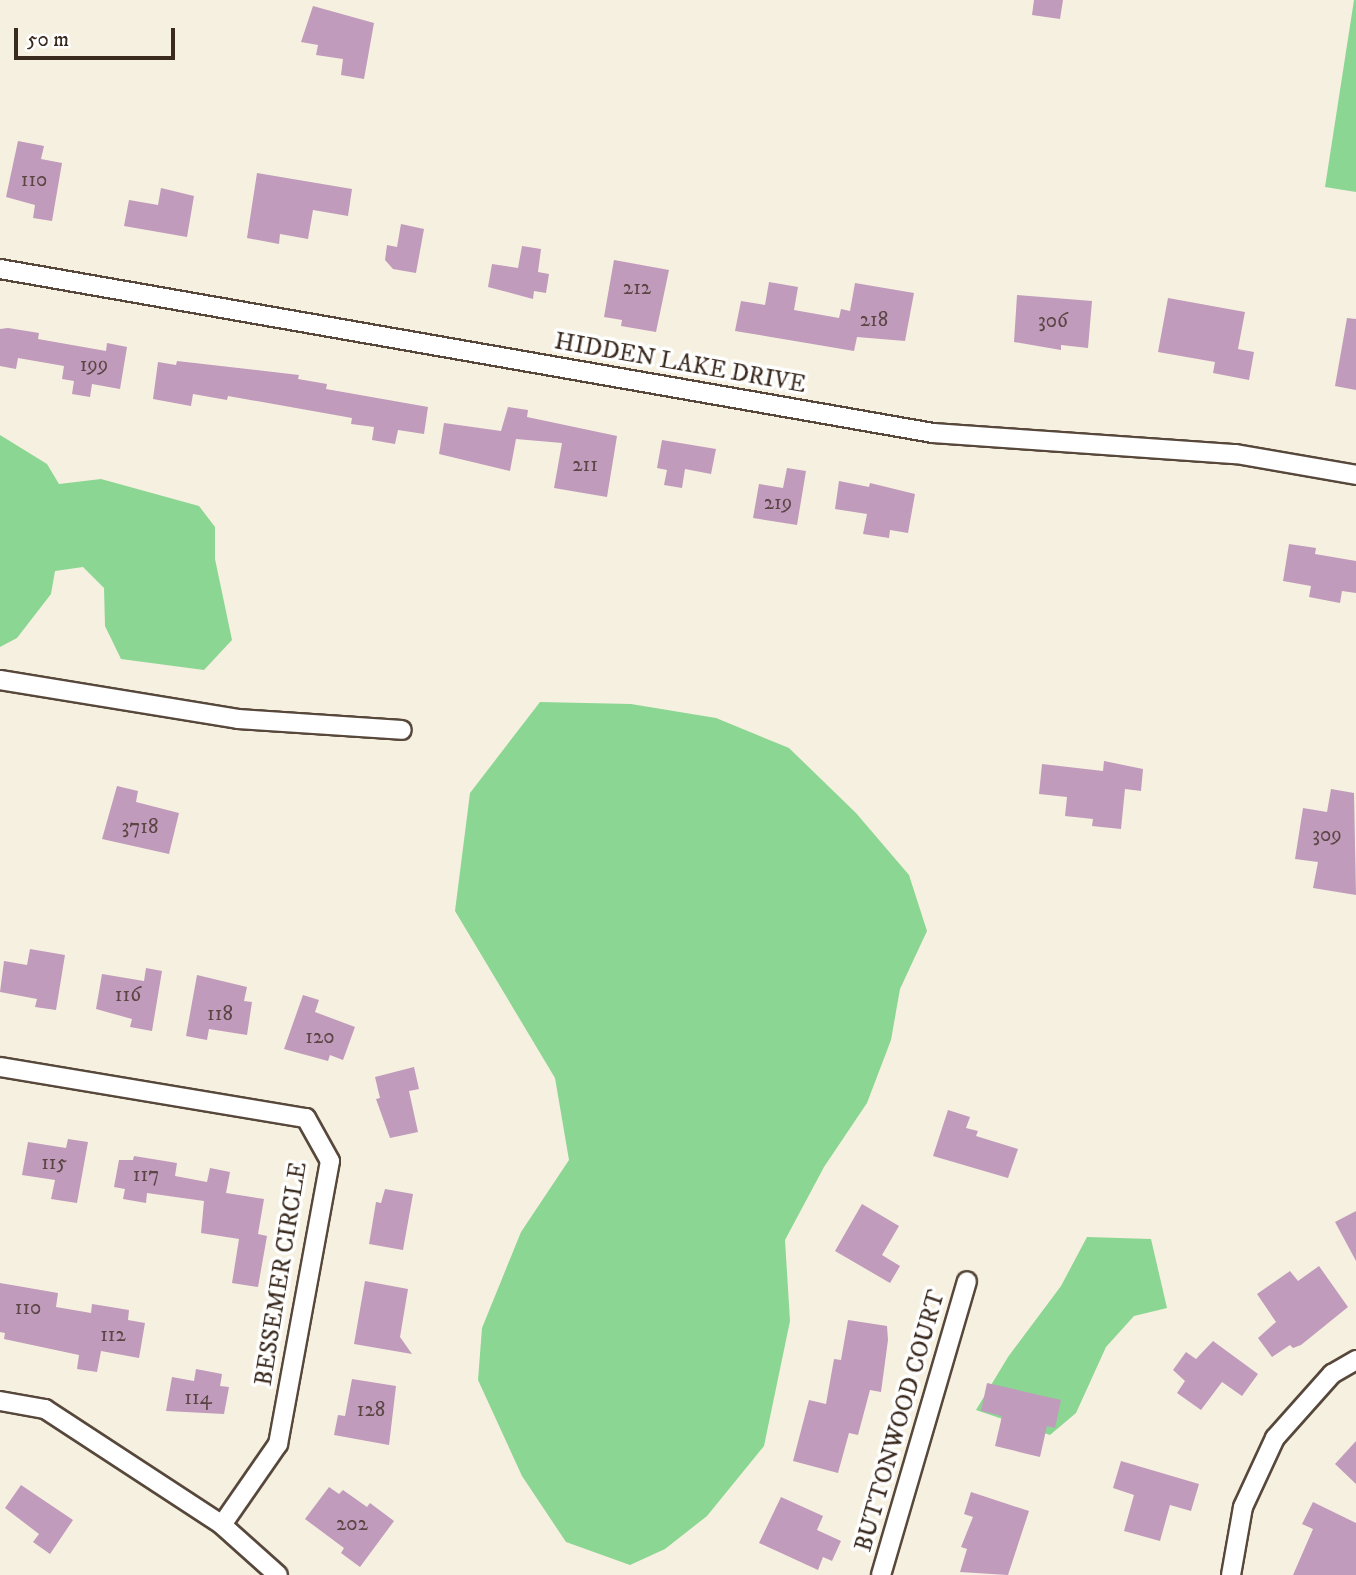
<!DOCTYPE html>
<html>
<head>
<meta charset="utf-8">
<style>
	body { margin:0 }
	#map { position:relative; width:1356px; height:1575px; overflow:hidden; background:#f6f0e0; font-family:"IM FELL DW Pica",serif }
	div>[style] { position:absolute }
	.green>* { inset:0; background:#8bd693 }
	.building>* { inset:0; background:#c09bbb }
	.roads { filter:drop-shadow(2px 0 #57483b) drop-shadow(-2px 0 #57483b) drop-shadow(0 2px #57483b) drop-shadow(0 -2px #57483b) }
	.minor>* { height:18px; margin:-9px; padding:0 9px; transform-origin:9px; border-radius:9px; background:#fff }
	span { translate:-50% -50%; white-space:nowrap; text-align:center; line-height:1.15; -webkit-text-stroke:7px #fff; paint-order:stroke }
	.number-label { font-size:21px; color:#5c4645 }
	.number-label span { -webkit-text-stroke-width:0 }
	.street-label { font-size:24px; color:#3b2a1e }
	.scale { position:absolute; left:14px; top:28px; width:161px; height:32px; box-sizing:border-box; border:4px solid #3b2a1e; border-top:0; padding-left:9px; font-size:21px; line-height:24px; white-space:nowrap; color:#3b2a1e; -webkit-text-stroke:5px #fff; paint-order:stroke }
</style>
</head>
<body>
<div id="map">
	<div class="green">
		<i style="clip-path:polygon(1354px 0,1356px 0,1356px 192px,1325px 187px)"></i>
		<i style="clip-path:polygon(0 435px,47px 464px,59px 484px,101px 479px,199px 506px,215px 527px,215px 559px,232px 640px,204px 670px,121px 659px,105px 626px,104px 588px,83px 567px,55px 571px,51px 594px,17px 638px,0 647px)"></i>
		<i style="clip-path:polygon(540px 702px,631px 704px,716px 718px,789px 748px,856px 813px,909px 875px,927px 931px,900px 989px,891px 1040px,867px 1103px,824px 1167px,785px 1240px,790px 1321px,764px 1446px,707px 1516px,665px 1549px,630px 1565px,566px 1542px,522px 1476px,478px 1380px,482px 1328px,521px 1232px,569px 1160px,555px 1078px,455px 911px,470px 793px)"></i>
		<i style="clip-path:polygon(1087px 1237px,1151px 1239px,1167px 1308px,1134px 1316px,1106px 1347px,1076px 1413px,1050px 1435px,976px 1410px,1008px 1357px,1061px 1286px)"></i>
	</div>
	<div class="building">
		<i style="clip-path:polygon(1034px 0,1063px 0,1060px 19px,1032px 15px)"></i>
		<i style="clip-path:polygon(313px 6px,374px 23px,364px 79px,341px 75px,343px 59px,316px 55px,318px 45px,301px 42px)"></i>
		<i style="clip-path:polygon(18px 141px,44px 146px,41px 159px,62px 163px,52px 221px,33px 218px,35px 205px,6px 197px)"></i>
		<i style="clip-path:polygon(257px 173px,352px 189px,348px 216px,313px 210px,308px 239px,280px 234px,279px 244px,247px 238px)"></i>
		<i style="clip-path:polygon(161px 188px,194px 196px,187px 237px,124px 226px,129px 200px,158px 205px)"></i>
		<i style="clip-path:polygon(401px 224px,424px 229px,416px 273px,393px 269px,385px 260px,387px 245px,397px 247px)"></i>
		<i style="clip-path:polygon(522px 246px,541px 249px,538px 272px,549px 274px,546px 293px,534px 291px,533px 299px,488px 287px,492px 264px,518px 268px)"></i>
		<i style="clip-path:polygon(614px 260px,669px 270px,656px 332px,621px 326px,622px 320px,604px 317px)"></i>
		<i style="clip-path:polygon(769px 282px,798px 287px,794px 310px,839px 318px,841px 309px,850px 311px,855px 283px,914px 293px,905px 341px,857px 337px,854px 351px,735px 331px,741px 301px,765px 305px)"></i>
		<i style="clip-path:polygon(1017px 295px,1092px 301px,1088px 348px,1061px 345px,1061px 350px,1014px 342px)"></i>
		<i style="clip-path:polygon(1168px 298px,1245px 312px,1238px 349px,1254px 352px,1249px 380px,1213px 373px,1215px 362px,1158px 352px)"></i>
		<i style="clip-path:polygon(1347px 318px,1356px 319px,1356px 390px,1335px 386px)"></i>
		<i style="clip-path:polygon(8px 328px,39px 333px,38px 339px,106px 351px,107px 343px,127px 347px,120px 389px,92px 384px,90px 397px,72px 394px,74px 381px,62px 379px,64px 366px,18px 358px,16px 369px,0 366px,0 329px)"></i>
		<i style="clip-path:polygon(177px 361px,299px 375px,298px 379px,327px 384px,326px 389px,428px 407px,424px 434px,398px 430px,395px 444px,372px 440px,374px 427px,351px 424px,352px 418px,228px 396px,227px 400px,193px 394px,191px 406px,153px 399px,158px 362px,176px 365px)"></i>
		<i style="clip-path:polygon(508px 407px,528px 410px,527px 417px,617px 436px,607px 497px,554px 488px,562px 443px,516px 439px,510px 471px,439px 454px,444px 423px,501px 431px)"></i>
		<i style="clip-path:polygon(662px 440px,716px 449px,711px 474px,685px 469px,682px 488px,664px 485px,667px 470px,657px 468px)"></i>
		<i style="clip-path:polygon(787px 468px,806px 471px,797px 525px,753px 518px,759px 484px,783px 488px)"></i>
		<i style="clip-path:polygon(839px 481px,869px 487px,870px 483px,915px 494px,908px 533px,890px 530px,889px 538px,863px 534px,867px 514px,835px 509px)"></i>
		<i style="clip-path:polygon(1289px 544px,1316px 548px,1315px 554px,1356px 561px,1356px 593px,1342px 591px,1340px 603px,1309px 597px,1311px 586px,1283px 581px)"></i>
		<i style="clip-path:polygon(1104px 761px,1143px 769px,1141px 791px,1125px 789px,1121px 829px,1092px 826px,1093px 819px,1065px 816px,1067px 797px,1039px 794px,1042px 764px,1103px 771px)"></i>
		<i style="clip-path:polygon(117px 786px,138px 791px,136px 802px,179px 813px,169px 854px,102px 839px)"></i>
		<i style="clip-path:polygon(1331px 789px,1354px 793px,1356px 895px,1313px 888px,1318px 862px,1295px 859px,1303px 808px,1327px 812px)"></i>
		<i style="clip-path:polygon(30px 949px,65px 955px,56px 1010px,35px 1007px,37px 999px,0 992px,4px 961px,27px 965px)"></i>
		<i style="clip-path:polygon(146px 968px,162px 971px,152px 1031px,130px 1027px,132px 1019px,96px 1009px,102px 974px,144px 981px)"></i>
		<i style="clip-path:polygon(197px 975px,247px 987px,244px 1001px,252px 1002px,247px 1035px,209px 1029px,207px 1040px,186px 1036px)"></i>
		<i style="clip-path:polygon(303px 995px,319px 1000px,315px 1012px,355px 1027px,343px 1060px,330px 1055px,328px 1061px,284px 1049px)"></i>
		<i style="clip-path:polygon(414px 1067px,419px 1089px,409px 1091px,418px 1132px,390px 1138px,376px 1099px,380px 1098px,375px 1077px)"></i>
		<i style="clip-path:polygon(948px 1110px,970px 1117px,966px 1128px,978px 1131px,976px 1136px,1018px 1149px,1008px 1178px,933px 1156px)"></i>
		<i style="clip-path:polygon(68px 1139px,88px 1142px,77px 1203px,51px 1199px,55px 1180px,22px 1175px,28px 1142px,66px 1148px)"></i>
		<i style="clip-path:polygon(134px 1156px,177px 1163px,175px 1176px,207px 1182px,210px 1168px,230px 1172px,226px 1193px,264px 1199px,258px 1234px,267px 1236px,258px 1287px,232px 1283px,239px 1239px,201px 1233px,204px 1201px,147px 1193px,146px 1203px,123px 1199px,125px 1189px,114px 1187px,119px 1160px,133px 1160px)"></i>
		<i style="clip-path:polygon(385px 1189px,413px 1194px,403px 1250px,369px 1244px,376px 1202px,381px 1203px)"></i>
		<i style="clip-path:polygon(862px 1204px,899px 1226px,882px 1255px,900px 1266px,890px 1283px,835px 1251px)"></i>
		<i style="clip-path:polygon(1356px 1211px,1356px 1261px,1335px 1222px)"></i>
		<i style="clip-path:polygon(1319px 1266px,1348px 1307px,1301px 1345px,1293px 1348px,1290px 1345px,1272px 1357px,1258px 1338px,1276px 1322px,1257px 1294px,1290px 1271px,1298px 1281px)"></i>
		<i style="clip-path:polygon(365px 1281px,408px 1289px,400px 1337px,412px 1354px,354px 1344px)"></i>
		<i style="clip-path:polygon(0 1283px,58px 1293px,56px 1307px,91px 1313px,92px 1304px,129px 1310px,128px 1320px,145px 1323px,139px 1358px,101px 1351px,97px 1372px,77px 1369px,79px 1355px,4px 1339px,5px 1333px,0 1332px)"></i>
		<i style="clip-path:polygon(848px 1320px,887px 1326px,888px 1340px,881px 1392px,870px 1390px,858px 1435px,849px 1433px,838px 1473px,793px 1461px,809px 1400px,826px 1404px,834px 1359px,841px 1360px)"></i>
		<i style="clip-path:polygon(1213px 1341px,1258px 1374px,1242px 1396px,1222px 1382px,1201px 1410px,1177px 1393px,1185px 1381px,1173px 1370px,1186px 1352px,1196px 1359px)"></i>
		<i style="clip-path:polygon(196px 1369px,222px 1374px,220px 1386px,229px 1387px,224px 1414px,166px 1411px,172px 1377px,194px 1381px)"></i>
		<i style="clip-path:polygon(352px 1379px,396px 1386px,389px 1445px,334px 1435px,338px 1415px,345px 1416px)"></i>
		<i style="clip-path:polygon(987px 1383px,1061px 1400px,1055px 1428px,1047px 1426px,1040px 1457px,995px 1446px,1002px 1416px,981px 1411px)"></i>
		<i style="clip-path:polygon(1356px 1441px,1356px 1484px,1335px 1464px)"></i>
		<i style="clip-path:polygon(1121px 1461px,1199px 1484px,1191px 1511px,1170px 1505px,1160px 1541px,1124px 1531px,1134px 1495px,1113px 1488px)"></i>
		<i style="clip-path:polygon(21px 1485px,73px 1520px,50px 1554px,33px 1542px,39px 1534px,5px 1508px)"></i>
		<i style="clip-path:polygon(329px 1487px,339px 1494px,343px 1490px,367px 1507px,370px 1503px,394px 1521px,360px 1567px,341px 1553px,344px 1548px,305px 1519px)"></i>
		<i style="clip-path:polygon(971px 1492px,1029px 1511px,1008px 1575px,960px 1572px,967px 1549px,961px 1547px,973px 1517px,964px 1514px)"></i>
		<i style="clip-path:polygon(781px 1497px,823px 1516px,817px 1530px,841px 1541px,832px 1561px,823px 1557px,818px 1570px,759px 1543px)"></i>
		<i style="clip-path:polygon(1313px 1502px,1356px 1523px,1356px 1575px,1293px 1575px,1313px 1529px,1302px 1524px)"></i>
	</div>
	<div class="roads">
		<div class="minor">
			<i style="left:0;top:269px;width:947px;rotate:9.97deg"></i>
			<i style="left:933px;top:433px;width:304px;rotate:4deg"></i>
			<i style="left:1236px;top:454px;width:122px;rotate:9.9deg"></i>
			<i style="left:0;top:680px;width:241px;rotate:9.3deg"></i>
			<i style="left:238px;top:719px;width:164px;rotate:3.8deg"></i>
			<i style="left:0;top:1067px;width:310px;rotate:9.5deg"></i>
			<i style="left:306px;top:1118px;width:49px;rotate:60.8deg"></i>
			<i style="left:330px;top:1161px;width:288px;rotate:100.4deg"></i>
			<i style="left:278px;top:1444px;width:98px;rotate:124.7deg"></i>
			<i style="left:0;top:1401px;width:46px;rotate:10.1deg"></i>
			<i style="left:45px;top:1409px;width:212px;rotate:33.2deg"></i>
			<i style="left:222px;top:1525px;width:75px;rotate:41.8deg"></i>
			<i style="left:881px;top:1575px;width:306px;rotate:-73.7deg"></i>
			<i style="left:1231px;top:1575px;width:69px;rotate:-80deg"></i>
			<i style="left:1243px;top:1507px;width:76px;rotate:-65.1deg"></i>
			<i style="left:1275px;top:1438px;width:86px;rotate:-48.3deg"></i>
			<i style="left:1332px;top:1374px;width:28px;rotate:-30deg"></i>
		</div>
	</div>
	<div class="number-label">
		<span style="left:34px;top:180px">110</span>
		<span style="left:637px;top:288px">212</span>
		<span style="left:874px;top:320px">218</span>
		<span style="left:1053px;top:321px">306</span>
		<span style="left:94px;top:365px">199</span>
		<span style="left:585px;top:465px">211</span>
		<span style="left:778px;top:503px">219</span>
		<span style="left:140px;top:827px">3718</span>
		<span style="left:1327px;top:835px">309</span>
		<span style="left:128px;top:995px">116</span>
		<span style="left:220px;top:1014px">118</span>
		<span style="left:320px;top:1037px">120</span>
		<span style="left:54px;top:1163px">115</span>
		<span style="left:146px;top:1175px">117</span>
		<span style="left:28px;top:1308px">110</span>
		<span style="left:113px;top:1335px">112</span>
		<span style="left:198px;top:1398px">114</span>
		<span style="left:371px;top:1410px">128</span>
		<span style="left:352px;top:1524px">202</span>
	</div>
	<div class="street-label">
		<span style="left:680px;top:364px;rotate:10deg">HIDDEN LAKE DRIVE</span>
		<span style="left:282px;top:1274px;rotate:-81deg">BESSEMER CIRCLE</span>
		<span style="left:901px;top:1421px;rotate:-74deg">BUTTONWOOD COURT</span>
	</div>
	<div class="scale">50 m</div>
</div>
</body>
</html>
